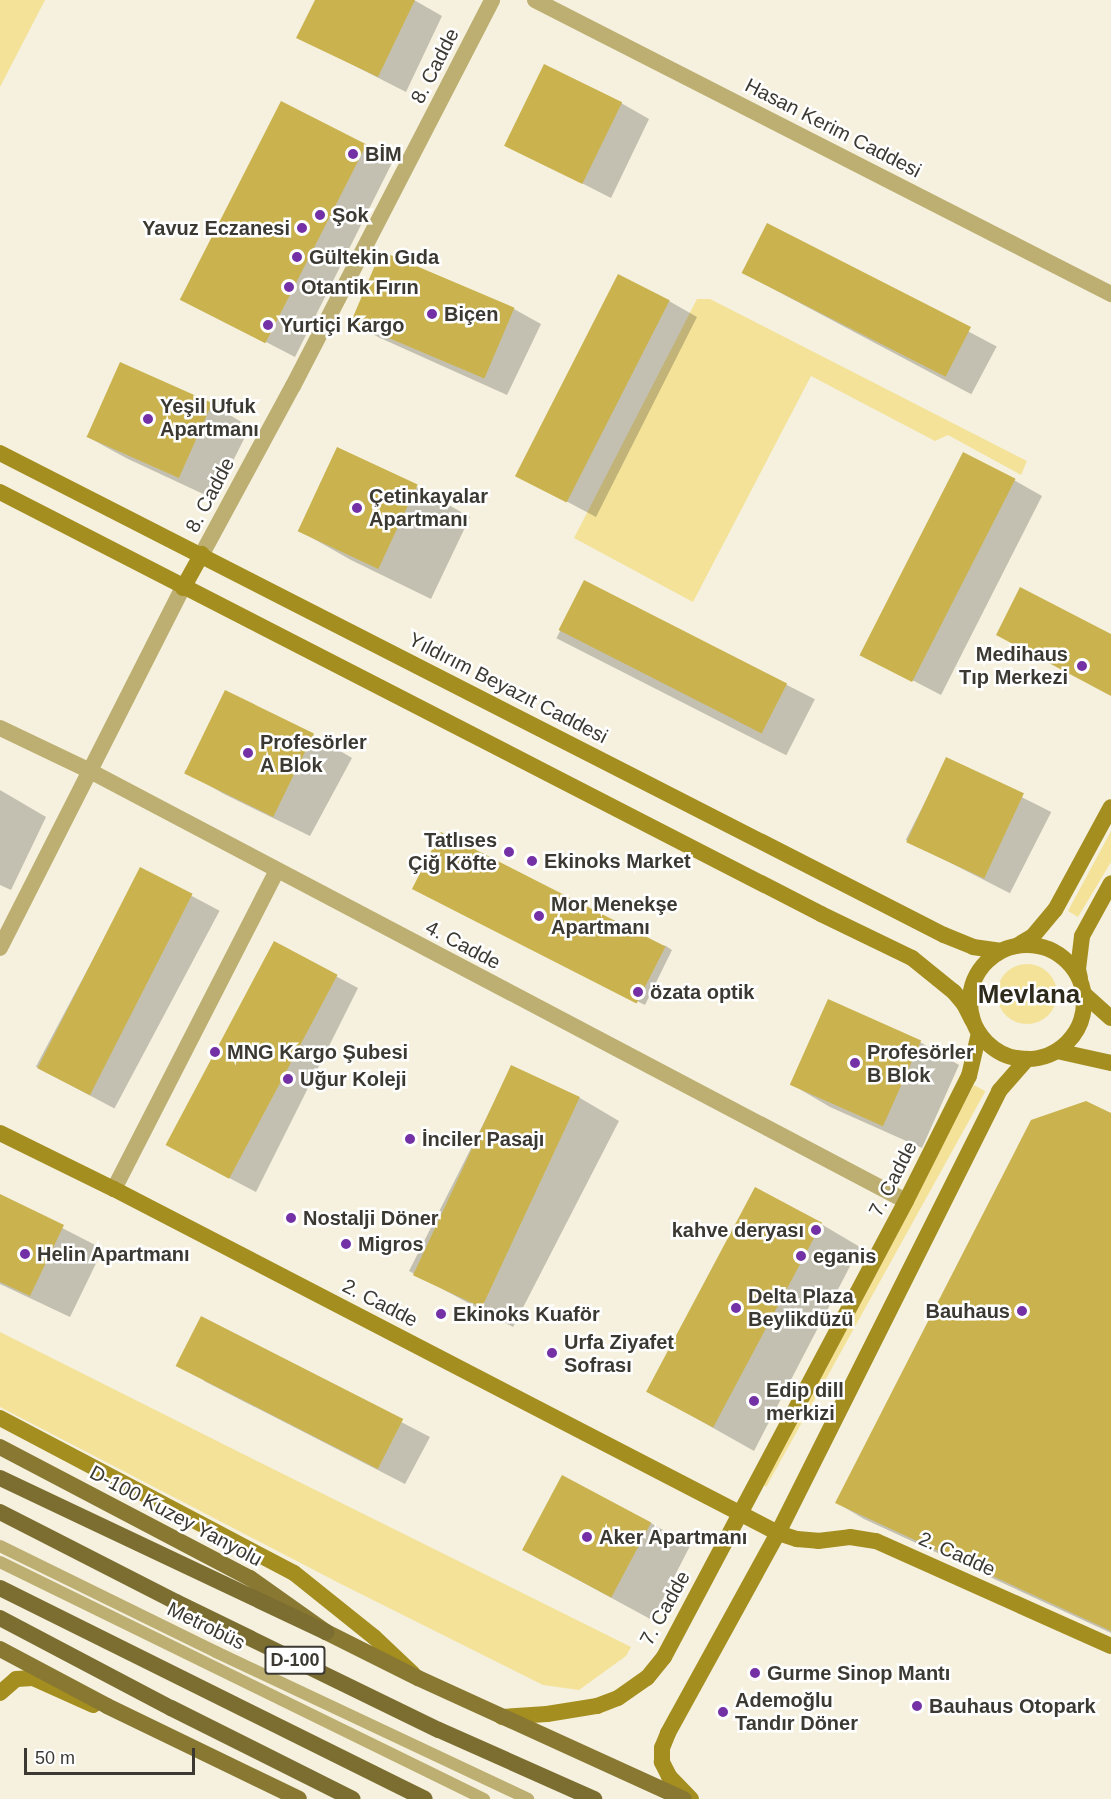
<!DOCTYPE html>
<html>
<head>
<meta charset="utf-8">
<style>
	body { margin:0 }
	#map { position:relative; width:1111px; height:1799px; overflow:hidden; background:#f5f1de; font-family:Arial,sans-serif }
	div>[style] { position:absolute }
	.green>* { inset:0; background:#f3e298; transform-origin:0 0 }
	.round { border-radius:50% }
	.shadow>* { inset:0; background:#0003; transform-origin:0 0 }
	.building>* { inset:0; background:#cab34f; transform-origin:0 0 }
	.service>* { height:12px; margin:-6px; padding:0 6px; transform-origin:6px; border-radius:6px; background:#bdaf72 }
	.minor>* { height:16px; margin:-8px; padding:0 8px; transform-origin:8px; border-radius:8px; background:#bdaf72 }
	.tertiary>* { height:16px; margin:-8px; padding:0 8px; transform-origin:8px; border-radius:8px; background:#bdaf72 }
	.secondary>* { height:16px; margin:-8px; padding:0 8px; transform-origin:8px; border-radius:8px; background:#a58e20 }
	.secondary>.ring { margin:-8px; padding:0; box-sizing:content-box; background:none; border:16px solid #a58e20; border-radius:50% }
	.primary>* { height:16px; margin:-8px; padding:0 8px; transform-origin:8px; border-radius:8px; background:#887831 }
	.trunk>* { height:16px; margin:-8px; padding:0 8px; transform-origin:8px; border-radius:8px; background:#7c6e31 }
	.dots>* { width:16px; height:16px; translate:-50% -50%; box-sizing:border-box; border:3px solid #fff; border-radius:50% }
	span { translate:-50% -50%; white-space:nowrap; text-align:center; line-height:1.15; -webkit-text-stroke:5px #fff; paint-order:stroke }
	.shield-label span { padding:2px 4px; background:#fff; border:2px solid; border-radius:4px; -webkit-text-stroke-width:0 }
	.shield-label { font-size:18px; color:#3b3932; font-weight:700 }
	.street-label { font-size:20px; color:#3b3932 }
	.poi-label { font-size:20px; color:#3b3932; font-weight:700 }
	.left { translate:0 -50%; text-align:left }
	.right { translate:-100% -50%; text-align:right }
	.district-label { font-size:26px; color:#2e2b1c; font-weight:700 }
	.scale { position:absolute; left:24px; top:1748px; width:171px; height:27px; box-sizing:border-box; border:3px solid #3b3932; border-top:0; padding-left:8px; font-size:18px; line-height:21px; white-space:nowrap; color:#3b3932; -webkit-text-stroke:4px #fff; paint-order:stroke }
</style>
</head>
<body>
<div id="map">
	<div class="green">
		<i style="clip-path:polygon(0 0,45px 0,0 87px)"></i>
		<i style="clip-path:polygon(697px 299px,710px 299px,1027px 461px,1021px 475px,948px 435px,935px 441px,811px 376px,693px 602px,574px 538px)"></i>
		<i style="clip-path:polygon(1111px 831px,1111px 862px,1078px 917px,1068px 911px)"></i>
		<i class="round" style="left:997px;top:964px;width:60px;height:60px"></i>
		<i style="left:974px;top:1085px;width:13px;height:452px;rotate:29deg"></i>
		<i style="clip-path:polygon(0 1332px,235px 1450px,631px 1647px,626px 1656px,579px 1690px,543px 1685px,341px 1584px,0 1407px)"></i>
	</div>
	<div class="shadow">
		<i style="clip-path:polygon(316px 0,414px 0,442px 16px,406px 92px,298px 37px)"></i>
		<i style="clip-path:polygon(621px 103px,649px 119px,611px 198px,507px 145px)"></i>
		<i style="clip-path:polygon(366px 145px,393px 161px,295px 357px,183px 299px)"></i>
		<i style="left:768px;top:225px;width:259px;height:54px;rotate:28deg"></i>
		<i style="clip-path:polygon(669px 301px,697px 317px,596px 517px,517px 475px)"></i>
		<i style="clip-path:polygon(514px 309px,541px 324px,507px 395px,378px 337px,351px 321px)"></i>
		<i style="clip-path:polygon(211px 404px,250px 427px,214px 499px,126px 458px,86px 436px)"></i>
		<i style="clip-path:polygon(1014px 480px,1042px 496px,941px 695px,862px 654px)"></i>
		<i style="clip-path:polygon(417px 487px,470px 517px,431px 599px,351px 560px,298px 530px)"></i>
		<i style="left:585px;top:582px;width:258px;height:63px;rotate:27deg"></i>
		<i style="clip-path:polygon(313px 735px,352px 758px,310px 836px,224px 794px,184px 771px)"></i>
		<i style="left:947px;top:759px;width:117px;height:91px;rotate:27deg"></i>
		<i style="clip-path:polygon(0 790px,46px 817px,11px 890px,0 885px)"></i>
		<i style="left:141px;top:869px;width:89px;height:224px;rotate:28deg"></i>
		<i style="clip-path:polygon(419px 891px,666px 946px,672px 950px,645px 1005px)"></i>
		<i style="clip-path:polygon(274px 943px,358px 988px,256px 1192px,189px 1157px)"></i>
		<i style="clip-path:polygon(920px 1042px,959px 1065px,922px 1148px,830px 1107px,791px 1084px)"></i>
		<i style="clip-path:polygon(512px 1067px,580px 1098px,619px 1121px,513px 1327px,409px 1271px)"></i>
		<i style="clip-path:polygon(1111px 1115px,1111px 1633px,864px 1519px,837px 1503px)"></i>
		<i style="clip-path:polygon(0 1196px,103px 1249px,70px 1317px,0 1284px)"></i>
		<i style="clip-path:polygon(821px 1224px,860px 1247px,754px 1451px,692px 1416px)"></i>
		<i style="clip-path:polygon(201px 1318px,430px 1437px,405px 1484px,204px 1381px)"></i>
		<i style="clip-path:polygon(651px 1523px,690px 1546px,652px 1620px,525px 1551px)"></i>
	</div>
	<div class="building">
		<i style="clip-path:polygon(315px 0,415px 0,378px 77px,296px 38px)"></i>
		<i style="left:544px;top:64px;width:87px;height:91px;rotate:26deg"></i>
		<i style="left:281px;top:101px;width:96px;height:223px;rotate:27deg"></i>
		<i style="left:767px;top:223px;width:229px;height:56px;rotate:27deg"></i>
		<i style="left:381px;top:251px;width:145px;height:77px;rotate:23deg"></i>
		<i style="left:618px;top:274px;width:58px;height:227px;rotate:27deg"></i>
		<i style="left:120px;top:362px;width:101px;height:82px;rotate:24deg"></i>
		<i style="left:337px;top:447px;width:89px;height:93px;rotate:25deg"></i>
		<i style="left:963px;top:452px;width:59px;height:228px;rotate:27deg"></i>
		<i style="left:584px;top:580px;width:228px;height:56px;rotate:27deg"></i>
		<i style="clip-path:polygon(1020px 587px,1111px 634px,1111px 696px,996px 635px)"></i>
		<i style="left:225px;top:690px;width:99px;height:93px;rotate:26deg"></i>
		<i style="left:946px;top:757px;width:86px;height:94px;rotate:25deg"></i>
		<i style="left:441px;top:832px;width:252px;height:64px;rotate:27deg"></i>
		<i style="left:140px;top:867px;width:59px;height:226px;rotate:27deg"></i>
		<i style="left:274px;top:941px;width:72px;height:231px;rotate:28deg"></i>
		<i style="left:828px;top:999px;width:102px;height:94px;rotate:24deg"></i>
		<i style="left:511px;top:1065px;width:76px;height:232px;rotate:25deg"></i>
		<i style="clip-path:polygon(1086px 1101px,1111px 1113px,1111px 1631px,835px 1503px,1031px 1120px)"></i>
		<i style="left:755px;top:1187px;width:76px;height:232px;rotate:28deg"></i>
		<i style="clip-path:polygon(0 1194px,64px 1225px,30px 1296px,0 1282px)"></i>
		<i style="left:201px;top:1316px;width:227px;height:56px;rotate:27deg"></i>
		<i style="left:562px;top:1475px;width:101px;height:85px;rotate:28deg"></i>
	</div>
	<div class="service">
		<i style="left:0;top:1546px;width:241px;rotate:26.1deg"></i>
		<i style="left:216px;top:1652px;width:345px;rotate:25.2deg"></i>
		<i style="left:0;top:1562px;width:539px;rotate:26.09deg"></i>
	</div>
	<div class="minor">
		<i style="left:202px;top:554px;width:191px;rotate:-61.6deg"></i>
		<i style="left:293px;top:386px;width:434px;rotate:-62.7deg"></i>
		<i style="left:0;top:728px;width:100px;rotate:25.5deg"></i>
		<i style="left:90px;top:771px;width:922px;rotate:27.79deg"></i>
		<i style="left:0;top:948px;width:404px;rotate:-63.1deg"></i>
		<i style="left:114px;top:1189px;width:357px;rotate:-62.9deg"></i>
	</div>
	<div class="tertiary">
		<i style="left:535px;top:0;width:647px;rotate:27.04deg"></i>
	</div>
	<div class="secondary">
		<i style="left:0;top:453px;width:1060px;rotate:27.05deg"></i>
		<i style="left:944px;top:935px;width:31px;rotate:22deg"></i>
		<i style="left:973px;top:947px;width:27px;rotate:8deg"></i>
		<i style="left:0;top:492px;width:923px;rotate:27.2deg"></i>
		<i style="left:821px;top:914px;width:101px;rotate:25.8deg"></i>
		<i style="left:912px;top:958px;width:54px;rotate:39deg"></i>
		<i style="left:954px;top:992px;width:16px;rotate:50deg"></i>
		<i style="left:964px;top:1004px;width:18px;rotate:63deg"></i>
		<i style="left:183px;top:588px;width:39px;rotate:-61deg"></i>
		<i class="ring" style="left:970px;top:945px;width:98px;height:98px"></i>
		<i style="left:1018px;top:945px;width:17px;rotate:-31deg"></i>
		<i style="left:1033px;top:936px;width:34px;rotate:-50deg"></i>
		<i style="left:1055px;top:910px;width:117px;rotate:-61.5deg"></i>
		<i style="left:1080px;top:978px;width:9px;rotate:-103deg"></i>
		<i style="left:1078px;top:969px;width:33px;rotate:-83deg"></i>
		<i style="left:1082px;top:936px;width:60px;rotate:-61.3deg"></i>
		<i style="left:1084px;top:994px;width:36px;rotate:42deg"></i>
		<i style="left:1057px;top:1051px;width:55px;rotate:12.5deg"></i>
		<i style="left:0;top:1133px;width:127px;rotate:26.2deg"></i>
		<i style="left:114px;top:1189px;width:748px;rotate:27.39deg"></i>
		<i style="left:778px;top:1533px;width:20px;rotate:18deg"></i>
		<i style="left:797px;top:1539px;width:21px;rotate:5deg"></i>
		<i style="left:818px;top:1541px;width:32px;rotate:-7deg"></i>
		<i style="left:850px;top:1537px;width:26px;rotate:9deg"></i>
		<i style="left:876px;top:1541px;width:257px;rotate:24.1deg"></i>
		<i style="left:0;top:1418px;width:332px;rotate:27.8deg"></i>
		<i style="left:294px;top:1573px;width:102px;rotate:38.7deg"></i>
		<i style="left:374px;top:1637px;width:54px;rotate:43.5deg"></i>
		<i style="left:0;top:1693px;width:21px;rotate:-41deg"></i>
		<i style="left:16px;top:1679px;width:17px;rotate:-3deg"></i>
		<i style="left:33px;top:1678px;width:66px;rotate:24.2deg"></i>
		<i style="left:502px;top:1717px;width:45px;rotate:-3.8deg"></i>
		<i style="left:547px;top:1714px;width:51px;rotate:-9.1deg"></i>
		<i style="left:597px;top:1706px;width:22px;rotate:-21deg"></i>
		<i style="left:618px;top:1698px;width:35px;rotate:-35deg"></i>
		<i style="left:647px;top:1678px;width:27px;rotate:-51deg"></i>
		<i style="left:664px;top:1657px;width:516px;rotate:-62.05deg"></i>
		<i style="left:906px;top:1201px;width:140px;rotate:-63.3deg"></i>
		<i style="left:969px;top:1076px;width:44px;rotate:-76.9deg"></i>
		<i style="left:691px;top:1799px;width:32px;rotate:-134deg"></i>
		<i style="left:669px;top:1776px;width:16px;rotate:-117deg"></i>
		<i style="left:662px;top:1762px;width:14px;rotate:-90deg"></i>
		<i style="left:662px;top:1748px;width:16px;rotate:-68deg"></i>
		<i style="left:668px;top:1733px;width:228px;rotate:-61.2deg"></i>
		<i style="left:778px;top:1533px;width:494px;rotate:-63.4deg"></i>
		<i style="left:999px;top:1091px;width:43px;rotate:-48.8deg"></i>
	</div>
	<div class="primary">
		<i style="left:0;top:1447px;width:282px;rotate:27.7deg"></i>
		<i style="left:250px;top:1578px;width:93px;rotate:35.4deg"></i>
		<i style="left:326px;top:1632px;width:103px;rotate:26.6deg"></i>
		<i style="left:418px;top:1678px;width:292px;rotate:24.5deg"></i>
		<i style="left:0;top:1649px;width:121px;rotate:28deg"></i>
		<i style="left:107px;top:1706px;width:213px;rotate:25.8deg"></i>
	</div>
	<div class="trunk">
		<i style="left:0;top:1478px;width:361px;rotate:25.3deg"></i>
		<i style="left:0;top:1512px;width:198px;rotate:27.1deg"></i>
		<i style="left:176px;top:1602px;width:292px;rotate:26deg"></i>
		<i style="left:439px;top:1730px;width:170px;rotate:24deg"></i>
		<i style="left:0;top:1588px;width:474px;rotate:26.4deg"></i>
		<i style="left:0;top:1618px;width:193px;rotate:27.8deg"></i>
		<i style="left:171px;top:1708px;width:203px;rotate:26.6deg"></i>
	</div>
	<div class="dots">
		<i style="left:353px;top:154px;background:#7431a6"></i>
		<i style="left:320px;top:215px;background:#7431a6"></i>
		<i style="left:302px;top:228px;background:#7431a6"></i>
		<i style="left:297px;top:257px;background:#7431a6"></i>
		<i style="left:289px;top:287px;background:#7431a6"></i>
		<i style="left:432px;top:314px;background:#7431a6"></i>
		<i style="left:268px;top:325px;background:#7431a6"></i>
		<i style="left:148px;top:419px;background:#7431a6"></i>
		<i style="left:357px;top:508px;background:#7431a6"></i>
		<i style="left:1082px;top:666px;background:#7431a6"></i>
		<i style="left:248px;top:753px;background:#7431a6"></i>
		<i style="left:509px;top:852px;background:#7431a6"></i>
		<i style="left:532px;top:861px;background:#7431a6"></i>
		<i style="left:539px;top:916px;background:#7431a6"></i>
		<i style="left:638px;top:992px;background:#7431a6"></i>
		<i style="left:215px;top:1052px;background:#7431a6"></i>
		<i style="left:855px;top:1063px;background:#7431a6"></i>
		<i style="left:288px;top:1079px;background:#7431a6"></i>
		<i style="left:410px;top:1139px;background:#7431a6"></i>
		<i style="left:291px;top:1218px;background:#7431a6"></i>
		<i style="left:816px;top:1230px;background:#7431a6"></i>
		<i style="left:346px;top:1244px;background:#7431a6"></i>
		<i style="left:25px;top:1254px;background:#7431a6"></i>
		<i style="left:801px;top:1256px;background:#7431a6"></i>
		<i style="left:736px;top:1308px;background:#7431a6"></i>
		<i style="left:1022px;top:1311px;background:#7431a6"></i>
		<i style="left:441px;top:1314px;background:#7431a6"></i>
		<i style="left:552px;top:1353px;background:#7431a6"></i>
		<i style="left:754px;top:1401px;background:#7431a6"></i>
		<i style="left:587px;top:1537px;background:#7431a6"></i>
		<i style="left:755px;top:1673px;background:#7431a6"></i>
		<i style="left:917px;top:1706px;background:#7431a6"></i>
		<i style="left:723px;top:1712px;background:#7431a6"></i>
	</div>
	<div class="shield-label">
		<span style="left:295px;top:1660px">D-100</span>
	</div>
	<div class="street-label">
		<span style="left:435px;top:66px;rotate:-63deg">8. Cadde</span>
		<span style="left:833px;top:128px;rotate:27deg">Hasan Kerim Caddesi</span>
		<span style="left:210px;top:495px;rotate:-62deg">8. Cadde</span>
		<span style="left:508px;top:688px;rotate:27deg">Yıldırım Beyazıt Caddesi</span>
		<span style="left:463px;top:945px;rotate:28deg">4. Cadde</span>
		<span style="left:893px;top:1179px;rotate:-63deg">7. Cadde</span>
		<span style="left:380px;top:1303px;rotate:27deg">2. Cadde</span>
		<span style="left:176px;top:1516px;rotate:28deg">D-100 Kuzey Yanyolu</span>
		<span style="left:957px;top:1554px;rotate:24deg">2. Cadde</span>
		<span style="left:665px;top:1608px;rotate:-61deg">7. Cadde</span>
		<span style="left:206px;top:1626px;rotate:26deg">Metrobüs</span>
	</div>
	<div class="poi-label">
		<span class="left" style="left:365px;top:154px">BİM</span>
		<span class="left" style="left:332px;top:215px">Şok</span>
		<span class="right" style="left:290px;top:228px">Yavuz Eczanesi</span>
		<span class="left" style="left:309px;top:257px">Gültekin Gıda</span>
		<span class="left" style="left:301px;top:287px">Otantik Fırın</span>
		<span class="left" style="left:444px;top:314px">Biçen</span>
		<span class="left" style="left:280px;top:325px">Yurtiçi Kargo</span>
		<span class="left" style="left:160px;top:418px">Yeşil Ufuk<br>Apartmanı</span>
		<span class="left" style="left:369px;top:508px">Çetinkayalar<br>Apartmanı</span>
		<span class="right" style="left:1068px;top:666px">Medihaus<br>Tıp Merkezi</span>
		<span class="left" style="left:260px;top:754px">Profesörler<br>A Blok</span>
		<span class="right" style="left:497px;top:852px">Tatlıses<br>Çiğ Köfte</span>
		<span class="left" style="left:544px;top:861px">Ekinoks Market</span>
		<span class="left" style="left:551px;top:916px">Mor Menekşe<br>Apartmanı</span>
		<span class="left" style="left:650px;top:992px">özata optik</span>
		<span class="left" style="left:227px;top:1052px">MNG Kargo Şubesi</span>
		<span class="left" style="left:867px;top:1064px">Profesörler<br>B Blok</span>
		<span class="left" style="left:300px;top:1079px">Uğur Koleji</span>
		<span class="left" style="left:422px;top:1139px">İnciler Pasajı</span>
		<span class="left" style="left:303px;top:1218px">Nostalji Döner</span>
		<span class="right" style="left:804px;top:1230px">kahve deryası</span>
		<span class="left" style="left:358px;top:1244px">Migros</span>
		<span class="left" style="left:37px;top:1254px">Helin Apartmanı</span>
		<span class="left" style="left:813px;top:1256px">eganis</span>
		<span class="left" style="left:748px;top:1308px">Delta Plaza<br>Beylikdüzü</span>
		<span class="right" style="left:1010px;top:1311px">Bauhaus</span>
		<span class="left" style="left:453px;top:1314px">Ekinoks Kuaför</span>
		<span class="left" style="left:564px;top:1354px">Urfa Ziyafet<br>Sofrası</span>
		<span class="left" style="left:766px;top:1402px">Edip dill<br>merkizi</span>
		<span class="left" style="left:599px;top:1537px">Aker Apartmanı</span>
		<span class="left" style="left:767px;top:1673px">Gurme Sinop Mantı</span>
		<span class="left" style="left:735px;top:1712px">Ademoğlu<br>Tandır Döner</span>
		<span class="left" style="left:929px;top:1706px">Bauhaus Otopark</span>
	</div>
	<div class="district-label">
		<span style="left:1029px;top:995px">Mevlana</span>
	</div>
	<div class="scale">50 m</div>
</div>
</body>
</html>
